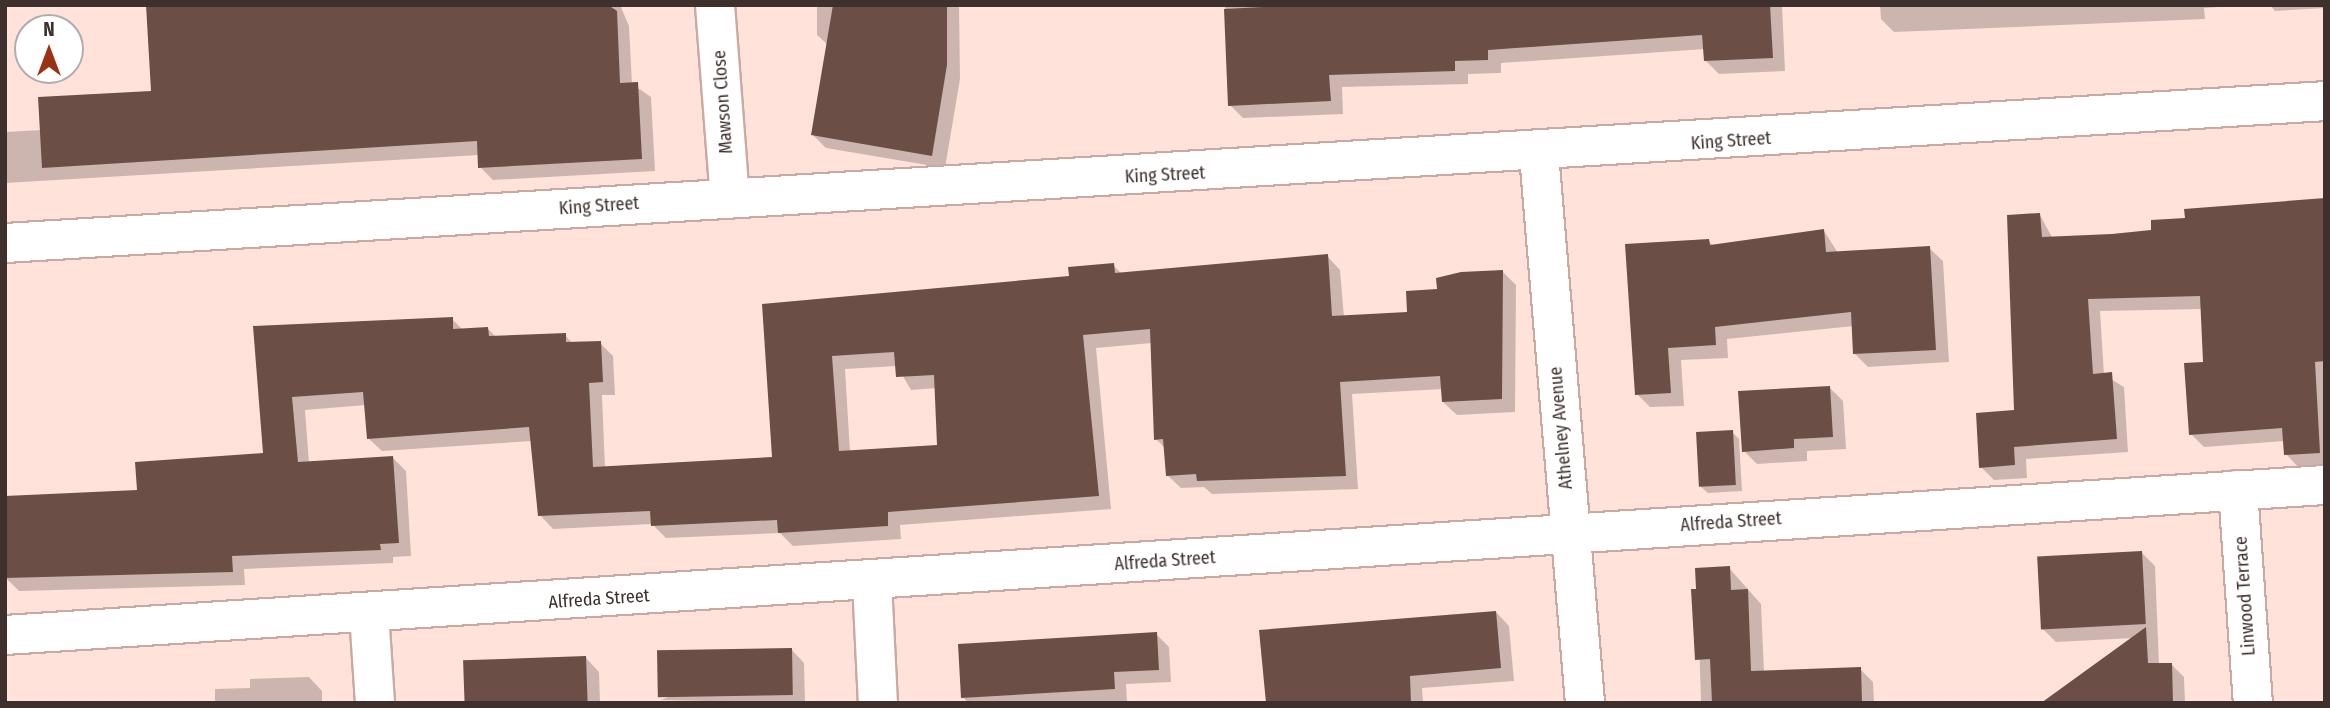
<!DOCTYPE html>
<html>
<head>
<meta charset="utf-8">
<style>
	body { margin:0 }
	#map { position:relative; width:2330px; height:708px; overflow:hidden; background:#ffe3db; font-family:"Fira Sans Condensed",sans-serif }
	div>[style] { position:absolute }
	.shadow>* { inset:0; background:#0003 }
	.building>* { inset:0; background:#6b4f47; transform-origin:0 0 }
	.roads { filter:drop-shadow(2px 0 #caa9a0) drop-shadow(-2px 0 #caa9a0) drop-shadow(0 2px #caa9a0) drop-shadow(0 -2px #caa9a0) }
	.minor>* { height:38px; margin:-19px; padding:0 19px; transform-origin:19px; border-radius:19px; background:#fff }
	span { translate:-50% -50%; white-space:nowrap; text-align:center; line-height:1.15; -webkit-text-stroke:7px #fff; paint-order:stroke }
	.street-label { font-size:18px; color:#3e312d }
	.frame { position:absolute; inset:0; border:7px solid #3e312d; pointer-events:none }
	.north { position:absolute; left:14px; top:14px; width:70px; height:70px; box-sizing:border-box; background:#fff; border:2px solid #b2adab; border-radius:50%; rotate:0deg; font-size:19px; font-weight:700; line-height:28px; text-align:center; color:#3e312d }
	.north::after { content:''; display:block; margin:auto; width:24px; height:32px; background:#993215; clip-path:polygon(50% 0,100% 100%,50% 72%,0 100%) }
</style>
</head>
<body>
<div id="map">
	<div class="shadow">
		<i style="clip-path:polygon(148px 5px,620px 5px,629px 26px,632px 84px,651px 97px,655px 171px,493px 180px,480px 167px,479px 155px,5px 183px,5px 132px,42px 130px,153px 93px)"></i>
		<i style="clip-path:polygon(817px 5px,959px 5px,960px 79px,945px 168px,826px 148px,813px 135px,828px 45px,817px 35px)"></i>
		<i style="clip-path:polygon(1225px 5px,1782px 5px,1785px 71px,1719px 74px,1706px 61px,1705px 49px,1501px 63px,1501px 73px,1468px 74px,1468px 84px,1342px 87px,1343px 114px,1243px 118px,1230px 105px)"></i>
		<i style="clip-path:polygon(1880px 5px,2249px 5px,2204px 8px,2205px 19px,1894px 32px,1881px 19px)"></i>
		<i style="clip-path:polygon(2270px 5px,2325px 5px,2325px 8px,2275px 11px)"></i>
		<i style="clip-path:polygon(2325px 200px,2325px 466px,2298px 467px,2286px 454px,2285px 441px,2204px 447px,2191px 434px,2204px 364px,2202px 309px,2100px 311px,2104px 375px,2124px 387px,2128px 452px,2026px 459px,2027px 478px,1994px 480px,1981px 467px,2016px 412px,2040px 215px,2053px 239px,2153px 231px,2187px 220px)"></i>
		<i style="clip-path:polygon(1824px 231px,1838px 253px,1929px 248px,1943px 261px,1949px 362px,1868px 367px,1855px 354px,1854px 326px,1727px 339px,1728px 358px,1681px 360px,1684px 406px,1650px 407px,1637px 394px,1709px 241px,1713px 246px)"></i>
		<i style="clip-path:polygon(evenodd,1327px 256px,1340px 270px,1344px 317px,1409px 314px,1438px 290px,1502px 271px,1516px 285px,1515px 412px,1457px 415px,1443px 402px,1443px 389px,1352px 394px,1358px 489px,1212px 494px,1204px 487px,1181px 488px,1167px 475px,1166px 449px,1156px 439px,1152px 343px,1096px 348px,1111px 509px,900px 525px,901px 539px,793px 546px,780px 533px,666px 538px,652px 524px,553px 529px,540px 515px,532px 441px,382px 451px,368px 438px,366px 405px,305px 410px,309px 463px,392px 457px,406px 471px,411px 556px,393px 557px,393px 563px,244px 569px,245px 585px,19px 591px,6px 578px,139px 491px,265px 454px,255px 327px,452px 319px,463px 330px,488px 329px,496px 337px,565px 335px,573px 344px,600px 343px,613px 356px,615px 395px,602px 395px,605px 468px,773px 459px,764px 306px,1071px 278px,1113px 265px,1122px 274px,1327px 256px,897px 366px,911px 390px,937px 388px,939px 447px,850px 452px,845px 369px,897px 366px)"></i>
		<i style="clip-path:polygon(1830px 388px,1843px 401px,1846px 449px,1807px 451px,1807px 461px,1757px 464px,1744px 451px)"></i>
		<i style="clip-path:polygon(1732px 432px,1739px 439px,1742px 491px,1708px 493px,1701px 487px)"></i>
		<i style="clip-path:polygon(2142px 553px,2155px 566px,2159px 665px,2171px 664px,2184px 677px,2185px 703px,2044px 703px,2133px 638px,2056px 642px,2042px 628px)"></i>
		<i style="clip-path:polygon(1729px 568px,1761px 604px,1764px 672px,1860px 669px,1873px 682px,1874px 703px,1701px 703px,1697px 570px)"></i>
		<i style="clip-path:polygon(1496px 612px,1509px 626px,1514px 681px,1422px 688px,1423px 703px,1303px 703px)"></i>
		<i style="clip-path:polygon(1156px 634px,1169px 647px,1171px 682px,1126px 684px,1127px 702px,968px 703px,963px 697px)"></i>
		<i style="clip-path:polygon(791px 649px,804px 663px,805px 703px,661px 700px)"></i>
		<i style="clip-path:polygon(586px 658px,599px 672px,600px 703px,466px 703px)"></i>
		<i style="clip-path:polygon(309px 677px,322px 691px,322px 703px,166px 703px,215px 701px,215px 689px,250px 688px,250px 679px)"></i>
	</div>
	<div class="building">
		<i style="clip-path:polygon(146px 5px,608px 5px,617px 11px,620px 83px,638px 82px,642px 159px,478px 168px,477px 141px,42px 168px,38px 97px,151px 91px)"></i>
		<i style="clip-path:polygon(833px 5px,947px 5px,947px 65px,932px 156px,811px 135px)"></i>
		<i style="clip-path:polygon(1302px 5px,1770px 5px,1773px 58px,1704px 61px,1702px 35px,1488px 50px,1488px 60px,1455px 61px,1455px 71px,1329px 75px,1331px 101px,1228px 106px,1224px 9px)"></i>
		<i style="clip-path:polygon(2325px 198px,2325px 361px,2315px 362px,2320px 453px,2284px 455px,2282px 428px,2189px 435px,2184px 363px,2203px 362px,2200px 296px,2088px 299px,2093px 374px,2112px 372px,2117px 439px,2014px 447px,2015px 465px,1979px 468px,1976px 413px,2014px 410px,2007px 215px,2040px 213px,2042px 237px,2112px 234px,2151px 230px,2151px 220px,2185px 218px,2184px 209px)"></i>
		<i style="clip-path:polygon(1824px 229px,1826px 252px,1930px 246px,1936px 350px,1853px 354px,1851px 312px,1715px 327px,1716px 345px,1668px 348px,1671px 393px,1635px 395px,1625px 244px,1709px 239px,1710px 245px)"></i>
		<i style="clip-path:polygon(evenodd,1328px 254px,1332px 316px,1407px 312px,1406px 291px,1437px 289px,1436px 278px,1461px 272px,1503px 270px,1502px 399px,1442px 402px,1440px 376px,1340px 382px,1346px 476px,1197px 481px,1196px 474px,1166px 476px,1163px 439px,1154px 440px,1150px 329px,1083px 335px,1099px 496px,888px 512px,888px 526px,778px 533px,777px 520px,651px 526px,650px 511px,538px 516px,529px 427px,367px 439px,363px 392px,292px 397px,298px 462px,393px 456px,399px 543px,380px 544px,381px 550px,232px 556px,233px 572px,5px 578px,5px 496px,137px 490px,135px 462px,263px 453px,253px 326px,453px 317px,453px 329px,488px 327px,489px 336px,566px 333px,566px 342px,601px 341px,603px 382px,589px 383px,593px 467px,772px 457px,762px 304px,1069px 276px,1068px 267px,1114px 263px,1115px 273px,1328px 254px,894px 352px,896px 377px,934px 375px,937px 445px,839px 451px,832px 356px,894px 352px)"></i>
		<i style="clip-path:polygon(1830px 386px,1833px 437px,1794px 439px,1794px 448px,1742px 452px,1738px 391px)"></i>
		<i style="left:1733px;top:430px;width:55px;height:37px;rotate:87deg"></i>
		<i style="left:2142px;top:551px;width:73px;height:105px;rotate:87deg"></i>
		<i style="clip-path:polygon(1730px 566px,1731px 590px,1748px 589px,1751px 671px,1861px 667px,1862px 703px,1712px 703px,1710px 659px,1695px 660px,1691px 589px,1696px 589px,1695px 568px)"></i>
		<i style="clip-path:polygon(1496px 611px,1501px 668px,1410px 676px,1411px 703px,1266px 703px,1259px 630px)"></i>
		<i style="clip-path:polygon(2146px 627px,2148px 663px,2172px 663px,2173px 703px,2041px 703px)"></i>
		<i style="clip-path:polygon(1157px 632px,1159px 670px,1114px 672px,1115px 689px,961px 698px,958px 644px)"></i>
		<i style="left:792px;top:648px;width:47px;height:135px;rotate:89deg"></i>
		<i style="left:586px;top:656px;width:47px;height:123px;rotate:88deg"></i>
	</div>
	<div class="roads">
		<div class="minor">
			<i style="left:715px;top:5px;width:194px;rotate:85.6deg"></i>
			<i style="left:1539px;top:154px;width:551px;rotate:85.21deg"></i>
			<i style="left:5px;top:243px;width:2324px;rotate:-3.5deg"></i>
			<i style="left:2238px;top:490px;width:214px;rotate:86deg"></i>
			<i style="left:872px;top:582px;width:121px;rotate:87.2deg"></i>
			<i style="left:369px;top:613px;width:90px;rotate:86.2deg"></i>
			<i style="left:5px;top:635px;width:2325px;rotate:-3.7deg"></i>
		</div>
	</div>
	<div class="street-label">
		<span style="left:723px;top:102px;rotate:-94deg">Mawson Close</span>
		<span style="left:1731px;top:141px;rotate:-4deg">King Street</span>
		<span style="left:1165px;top:175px;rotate:-3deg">King Street</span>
		<span style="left:599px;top:206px;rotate:-4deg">King Street</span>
		<span style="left:1561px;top:428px;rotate:-95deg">Athelney Avenue</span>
		<span style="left:1731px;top:522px;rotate:-4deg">Alfreda Street</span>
		<span style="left:1165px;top:561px;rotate:-4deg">Alfreda Street</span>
		<span style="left:2245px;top:596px;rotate:-94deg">Linwood Terrace</span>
		<span style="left:599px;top:599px;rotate:-4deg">Alfreda Street</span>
	</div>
	<div class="frame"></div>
	<div class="north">N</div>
</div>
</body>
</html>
